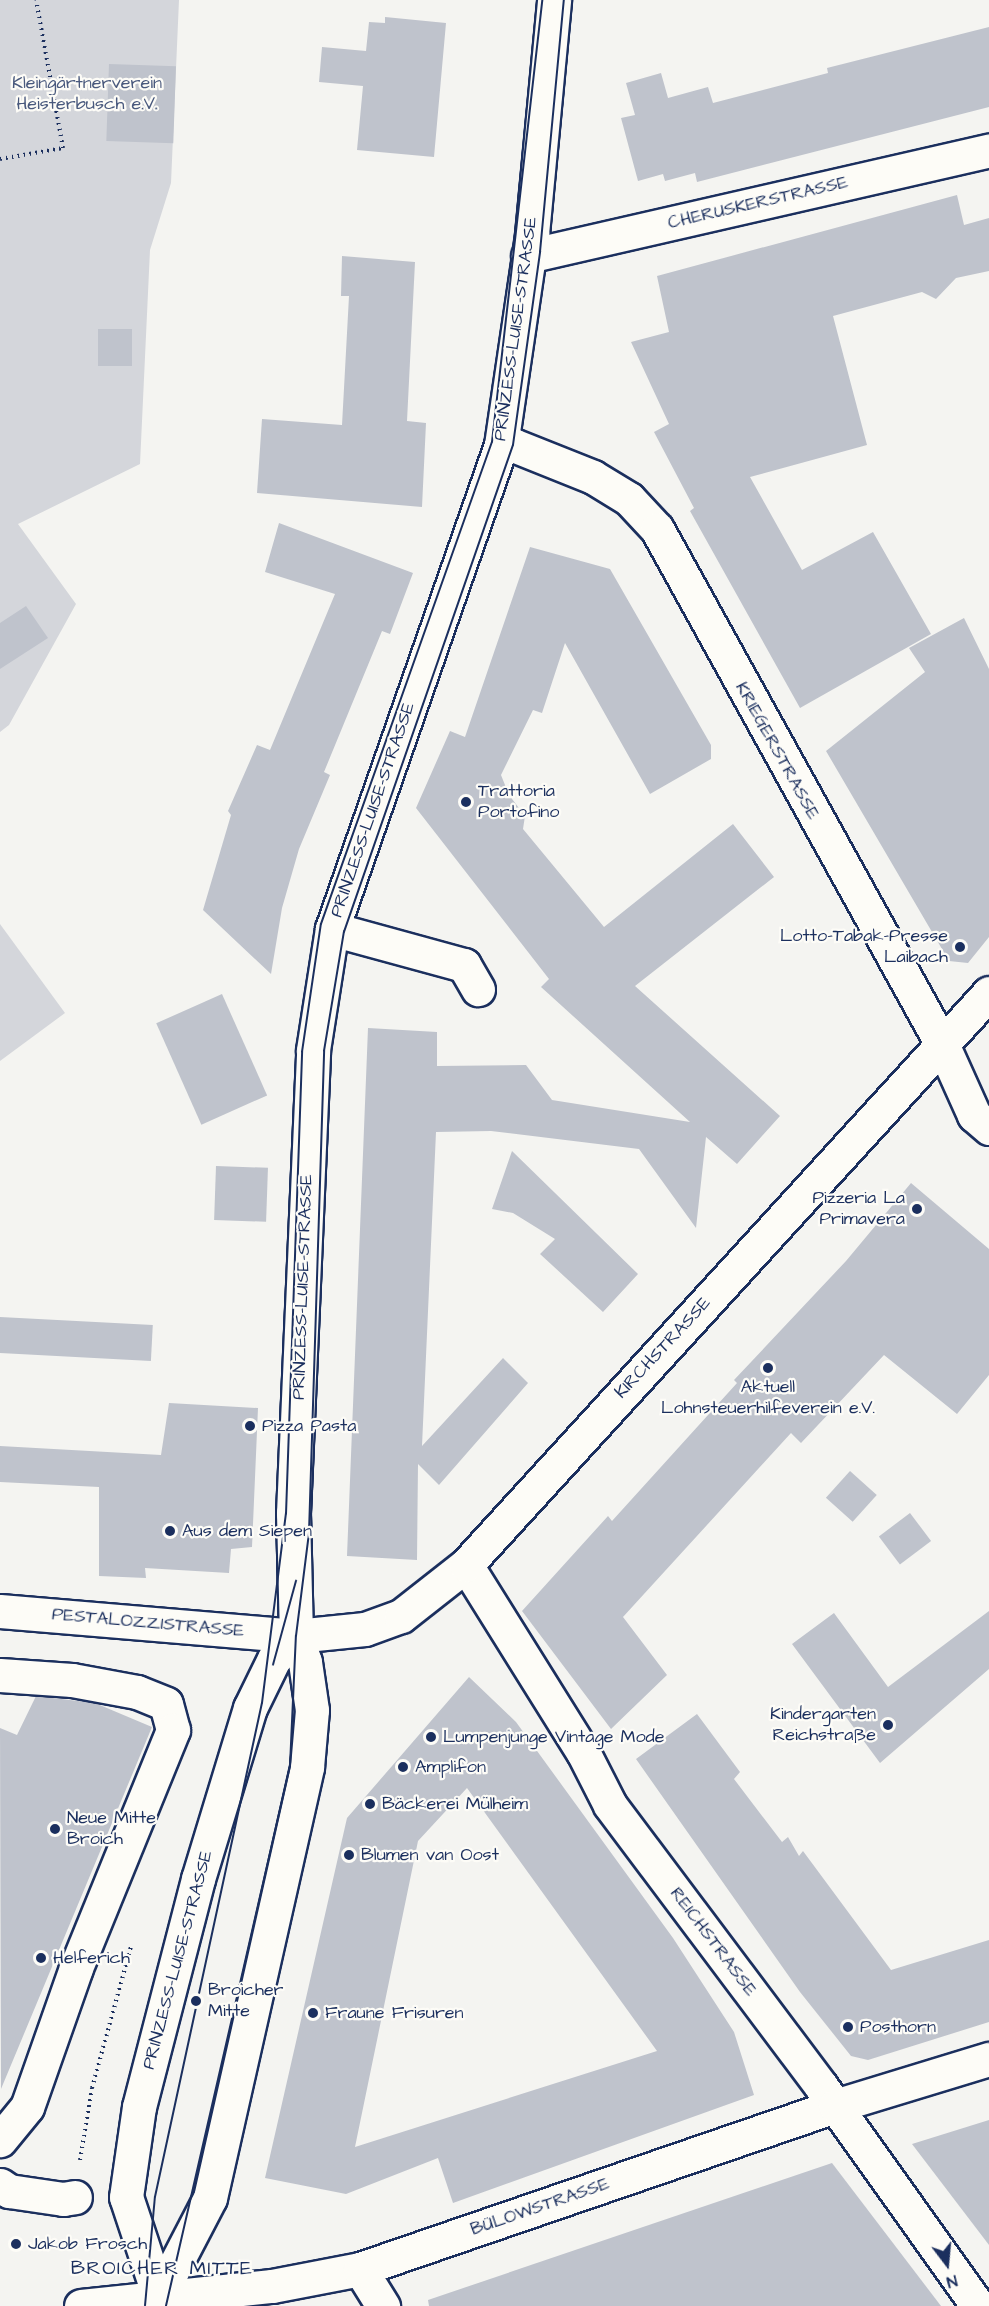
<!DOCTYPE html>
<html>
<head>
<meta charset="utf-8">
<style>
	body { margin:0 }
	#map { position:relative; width:989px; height:2306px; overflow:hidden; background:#f4f4f1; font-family:"Architects Daughter",sans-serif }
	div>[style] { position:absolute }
	.green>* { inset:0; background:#d4d6db }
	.building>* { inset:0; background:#bfc3cc; transform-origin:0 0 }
	.path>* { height:4px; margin-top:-2px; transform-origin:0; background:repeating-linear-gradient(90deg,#1b2f5e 0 1.5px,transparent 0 6px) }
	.roads { filter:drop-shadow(2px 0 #1b2f5e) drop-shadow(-2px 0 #1b2f5e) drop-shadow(0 2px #1b2f5e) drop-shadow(0 -2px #1b2f5e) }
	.minor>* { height:33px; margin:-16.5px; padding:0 16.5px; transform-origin:16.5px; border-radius:16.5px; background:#fdfcf7 }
	.major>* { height:33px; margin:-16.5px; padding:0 16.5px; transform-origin:16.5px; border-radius:16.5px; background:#fdfcf7 }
	.tram>* { height:1.5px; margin:-0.75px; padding:0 0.75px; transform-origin:0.75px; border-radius:0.75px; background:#1b2f5e }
	.dots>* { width:16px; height:16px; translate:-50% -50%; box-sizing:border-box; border:3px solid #fdfcf7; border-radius:50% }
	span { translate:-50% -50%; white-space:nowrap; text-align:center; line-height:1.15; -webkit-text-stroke:4.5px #fdfcf7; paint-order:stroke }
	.park-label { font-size:18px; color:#49597d }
	.street-label { font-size:18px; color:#1b2f5e }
	.poi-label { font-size:18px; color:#1b2f5e }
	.left { translate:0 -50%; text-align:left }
	.right { translate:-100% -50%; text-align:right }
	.neighbourhood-label { font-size:20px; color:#1b2f5e; letter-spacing:1.5px }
	.north { position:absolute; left:917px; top:2234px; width:60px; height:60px; -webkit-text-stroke:4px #fdfcf7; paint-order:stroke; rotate:164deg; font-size:16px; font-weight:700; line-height:24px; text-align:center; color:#1b2f5e }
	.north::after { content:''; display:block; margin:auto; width:21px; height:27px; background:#1b2f5e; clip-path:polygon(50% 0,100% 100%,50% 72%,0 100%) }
</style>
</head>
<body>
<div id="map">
	<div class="green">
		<i style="clip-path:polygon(0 0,179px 0,171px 183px,150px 250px,140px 464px,18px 524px,76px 604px,9px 725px,0 732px)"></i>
		<i style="clip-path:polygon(0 924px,65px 1013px,0 1061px)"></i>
	</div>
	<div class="building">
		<i style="clip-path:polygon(385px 17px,446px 23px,434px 157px,357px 150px,363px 86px,319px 82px,322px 47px,366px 51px,369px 22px,385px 23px)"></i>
		<i style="clip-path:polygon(989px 27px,989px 107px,697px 182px,695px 173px,665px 181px,663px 174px,638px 181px,621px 118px,635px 115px,626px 83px,661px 73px,668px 98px,708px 87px,713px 103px,828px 73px,827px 68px)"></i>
		<i style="left:109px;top:64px;width:67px;height:77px;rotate:2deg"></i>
		<i style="clip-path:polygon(957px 195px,964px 225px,989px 218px,989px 271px,956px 278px,936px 299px,922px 292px,833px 316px,867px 445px,750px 477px,802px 570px,873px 532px,931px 634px,800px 708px,690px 511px,694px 508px,654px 432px,669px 424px,631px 342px,669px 332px,657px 276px)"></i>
		<i style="clip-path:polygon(342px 256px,415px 262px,407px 421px,426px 423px,422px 507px,257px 493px,262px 419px,342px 425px,349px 296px,341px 296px)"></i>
		<i style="left:98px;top:329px;width:34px;height:37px"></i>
		<i style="clip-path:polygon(279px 523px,413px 573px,390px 634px,382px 631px,324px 772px,330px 775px,299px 849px,282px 908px,271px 974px,203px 910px,231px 815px,228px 811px,257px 745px,270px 750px,335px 594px,265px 572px)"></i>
		<i style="clip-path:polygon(530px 547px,610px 569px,711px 745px,711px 759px,650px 794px,565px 643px,542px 713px,533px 710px,501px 775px,509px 795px,525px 816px,523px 829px,604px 927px,733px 824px,774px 877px,635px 986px,780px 1116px,737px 1164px,706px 1137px,696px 1228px,639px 1149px,491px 1131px,436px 1132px,422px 1446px,503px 1358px,528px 1383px,439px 1485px,418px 1464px,417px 1560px,347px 1556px,368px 1028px,437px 1032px,437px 1066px,526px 1065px,552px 1100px,690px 1122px,541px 987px,549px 979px,416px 808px,450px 731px,465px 737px)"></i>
		<i style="clip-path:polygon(26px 606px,48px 638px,0 669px,0 623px)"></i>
		<i style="clip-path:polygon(964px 618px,989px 669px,989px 937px,968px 963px,949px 961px,826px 751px,925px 672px,909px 648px)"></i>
		<i style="left:222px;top:994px;width:111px;height:72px;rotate:66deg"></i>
		<i style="clip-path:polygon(512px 1151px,638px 1274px,603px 1312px,540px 1254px,555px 1239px,513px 1213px,492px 1209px)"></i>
		<i style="left:216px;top:1166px;width:52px;height:54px;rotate:2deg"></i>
		<i style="clip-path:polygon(911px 1183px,989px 1249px,989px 1375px,957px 1414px,884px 1355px,801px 1443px,791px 1433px,623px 1617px,667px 1675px,611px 1729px,522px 1611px,608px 1516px,612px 1521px,737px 1383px,734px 1380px,846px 1261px)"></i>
		<i style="left:0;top:1317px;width:153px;height:36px;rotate:3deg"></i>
		<i style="clip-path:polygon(169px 1403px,258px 1408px,252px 1547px,231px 1549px,229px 1573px,145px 1568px,146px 1578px,99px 1576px,99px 1487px,0 1482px,0 1446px,161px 1455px)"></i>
		<i style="left:850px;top:1471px;width:36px;height:36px;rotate:42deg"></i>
		<i style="left:910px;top:1513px;width:35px;height:39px;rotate:53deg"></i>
		<i style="clip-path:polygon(989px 1611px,989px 1669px,880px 1763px,792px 1644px,834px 1613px,888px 1687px)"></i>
		<i style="clip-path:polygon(evenodd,469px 1677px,516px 1722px,673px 1938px,734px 2032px,754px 2095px,453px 2203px,438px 2158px,346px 2194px,265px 2178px,347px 1818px,469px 1677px,467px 1788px,657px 2051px,355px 2147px,418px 1841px,467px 1788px)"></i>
		<i style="clip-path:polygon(36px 1696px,95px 1703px,152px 1727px,1px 2089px,0 1728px,17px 1735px)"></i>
		<i style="clip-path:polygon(697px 1714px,740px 1772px,734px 1779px,782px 1842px,788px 1837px,799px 1856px,803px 1851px,891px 1970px,989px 1940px,989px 2022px,868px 2060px,851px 2056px,800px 1992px,636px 1759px)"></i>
		<i style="clip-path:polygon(989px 2120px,989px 2245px,912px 2144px)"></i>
		<i style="clip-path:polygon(832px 2163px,941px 2306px,429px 2306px,428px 2300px)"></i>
	</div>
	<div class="path">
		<i style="left:0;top:159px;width:64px;rotate:-9.9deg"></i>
		<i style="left:63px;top:148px;width:150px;rotate:-100.3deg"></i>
		<i style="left:80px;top:2160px;width:73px;rotate:-80.5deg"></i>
		<i style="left:92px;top:2088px;width:147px;rotate:-74.6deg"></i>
	</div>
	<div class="roads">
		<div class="minor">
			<i style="left:528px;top:256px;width:473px;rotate:-12.9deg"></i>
			<i style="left:501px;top:445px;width:12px"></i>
			<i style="left:513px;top:445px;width:86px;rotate:21.8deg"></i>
			<i style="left:593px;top:477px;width:42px;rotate:31.4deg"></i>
			<i style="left:629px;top:499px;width:41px;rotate:47deg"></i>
			<i style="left:657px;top:529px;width:591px;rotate:61.05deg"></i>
			<i style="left:943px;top:1046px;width:76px;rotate:65.8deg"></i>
			<i style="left:974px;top:1115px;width:20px;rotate:41deg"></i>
			<i style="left:332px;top:929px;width:137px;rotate:15.3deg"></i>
			<i style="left:464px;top:965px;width:28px;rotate:60deg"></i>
			<i style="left:466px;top:1565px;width:221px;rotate:58deg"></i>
			<i style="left:583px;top:1752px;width:59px;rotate:63deg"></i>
			<i style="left:610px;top:1805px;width:351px;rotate:53.1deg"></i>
			<i style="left:821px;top:2086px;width:270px;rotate:54.5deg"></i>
			<i style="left:0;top:1611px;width:297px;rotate:4.8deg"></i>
			<i style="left:296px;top:1636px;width:69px;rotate:-5.8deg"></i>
			<i style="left:365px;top:1629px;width:38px;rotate:-20deg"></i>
			<i style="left:401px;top:1616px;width:83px;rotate:-38.1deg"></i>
			<i style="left:466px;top:1565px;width:775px;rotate:-47.56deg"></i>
			<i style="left:0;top:1675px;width:72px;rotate:4deg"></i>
			<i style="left:72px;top:1680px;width:66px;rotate:10.5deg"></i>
			<i style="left:137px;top:1692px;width:31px;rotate:22deg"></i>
			<i style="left:166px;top:1704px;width:27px;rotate:75deg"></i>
			<i style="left:173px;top:1730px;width:257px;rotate:112.2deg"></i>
			<i style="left:76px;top:1968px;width:147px;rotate:109.4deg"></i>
			<i style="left:27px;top:2107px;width:43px;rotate:129.3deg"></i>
			<i style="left:0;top:2185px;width:11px;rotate:34deg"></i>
			<i style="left:9px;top:2191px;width:55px;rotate:8.4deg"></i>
			<i style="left:63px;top:2199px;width:12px;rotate:-9deg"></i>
			<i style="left:360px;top:2269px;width:44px;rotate:58.1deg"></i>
			<i style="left:81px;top:2306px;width:192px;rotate:-6deg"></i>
			<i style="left:272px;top:2286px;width:90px;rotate:-10.9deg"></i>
			<i style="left:360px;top:2269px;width:502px;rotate:-18.94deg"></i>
			<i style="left:835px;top:2106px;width:161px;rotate:-17deg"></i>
		</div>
		<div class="major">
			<i style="left:159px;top:2296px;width:104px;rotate:-108.4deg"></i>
			<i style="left:126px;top:2197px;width:91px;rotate:-81.8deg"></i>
			<i style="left:139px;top:2107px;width:236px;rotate:-75.5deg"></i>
			<i style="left:198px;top:1879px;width:179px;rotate:-73.1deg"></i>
			<i style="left:250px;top:1708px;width:55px;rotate:-63.9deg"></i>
			<i style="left:274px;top:1659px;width:32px;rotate:-46deg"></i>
			<i style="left:158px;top:2306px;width:10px;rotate:-84deg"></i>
			<i style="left:159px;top:2296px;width:110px;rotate:-62.5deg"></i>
			<i style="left:210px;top:2198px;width:442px;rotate:-77.3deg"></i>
			<i style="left:307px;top:1767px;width:57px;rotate:-85deg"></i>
			<i style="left:312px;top:1710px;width:49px;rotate:-98.3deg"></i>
			<i style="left:305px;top:1662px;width:28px;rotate:-109deg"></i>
			<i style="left:296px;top:1636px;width:123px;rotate:-91.4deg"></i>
			<i style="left:293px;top:1513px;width:463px;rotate:-87.5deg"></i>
			<i style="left:313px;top:1050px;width:122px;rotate:-81.1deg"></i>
			<i style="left:332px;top:929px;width:513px;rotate:-70.75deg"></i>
			<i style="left:501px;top:445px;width:213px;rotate:-81.6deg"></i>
			<i style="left:532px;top:234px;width:235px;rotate:-84.6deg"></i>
		</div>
	</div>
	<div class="tram">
		<i style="left:273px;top:1665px;width:87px;rotate:-74.7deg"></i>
		<i style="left:145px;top:2306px;width:109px;rotate:-84.8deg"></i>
		<i style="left:155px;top:2197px;width:505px;rotate:-77.78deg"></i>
		<i style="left:262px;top:1703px;width:191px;rotate:-82.8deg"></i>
		<i style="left:286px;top:1514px;width:462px;rotate:-88deg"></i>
		<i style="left:302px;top:1052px;width:129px;rotate:-81.6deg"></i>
		<i style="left:321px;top:924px;width:511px;rotate:-70.47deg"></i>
		<i style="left:492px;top:442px;width:445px;rotate:-83.5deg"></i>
		<i style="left:166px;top:2306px;width:554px;rotate:-77.07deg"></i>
		<i style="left:290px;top:1766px;width:130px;rotate:-87.4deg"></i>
		<i style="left:296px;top:1636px;width:104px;rotate:-82.8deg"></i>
		<i style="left:309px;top:1533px;width:482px;rotate:-88.2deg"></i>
		<i style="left:324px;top:1051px;width:121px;rotate:-80.5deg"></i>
		<i style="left:344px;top:932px;width:515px;rotate:-70.86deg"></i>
		<i style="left:513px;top:445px;width:195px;rotate:-82deg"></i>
		<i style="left:540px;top:252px;width:253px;rotate:-84.6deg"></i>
	</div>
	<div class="dots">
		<i style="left:466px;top:802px;background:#1b2f5e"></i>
		<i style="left:960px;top:947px;background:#1b2f5e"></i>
		<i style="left:917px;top:1209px;background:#1b2f5e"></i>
		<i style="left:768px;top:1368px;background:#1b2f5e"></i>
		<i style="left:250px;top:1426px;background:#1b2f5e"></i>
		<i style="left:170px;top:1531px;background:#1b2f5e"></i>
		<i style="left:888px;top:1725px;background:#1b2f5e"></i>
		<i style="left:431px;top:1737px;background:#1b2f5e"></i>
		<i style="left:403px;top:1767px;background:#1b2f5e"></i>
		<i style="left:370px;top:1804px;background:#1b2f5e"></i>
		<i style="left:55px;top:1829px;background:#1b2f5e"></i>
		<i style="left:349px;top:1855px;background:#1b2f5e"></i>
		<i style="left:41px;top:1958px;background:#1b2f5e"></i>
		<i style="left:196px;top:2001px;background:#1b2f5e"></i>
		<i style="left:313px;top:2013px;background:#1b2f5e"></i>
		<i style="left:848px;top:2027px;background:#1b2f5e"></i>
		<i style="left:16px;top:2244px;background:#1b2f5e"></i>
	</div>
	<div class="park-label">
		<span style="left:87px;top:94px">Kleingärtnerverein<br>Heisterbusch e.V.</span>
	</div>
	<div class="street-label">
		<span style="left:758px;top:203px;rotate:-13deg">CHERUSKERSTRASSE</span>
		<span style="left:516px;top:329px;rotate:-82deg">PRINZESS-LUISE-STRASSE</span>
		<span style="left:777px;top:751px;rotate:61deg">KRIEGERSTRASSE</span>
		<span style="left:373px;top:810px;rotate:-71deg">PRINZESS-LUISE-STRASSE</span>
		<span style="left:303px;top:1287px;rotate:-88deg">PRINZESS-LUISE-STRASSE</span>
		<span style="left:663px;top:1348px;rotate:-47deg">KIRCHSTRASSE</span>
		<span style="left:148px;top:1623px;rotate:5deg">PESTALOZZISTRASSE</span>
		<span style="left:713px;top:1942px;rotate:53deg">REICHSTRASSE</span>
		<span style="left:178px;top:1960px;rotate:-75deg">PRINZESS-LUISE-STRASSE</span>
		<span style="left:540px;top:2207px;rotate:-19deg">BÜLOWSTRASSE</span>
	</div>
	<div class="poi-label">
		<span class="left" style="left:478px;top:802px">Trattoria<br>Portofino</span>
		<span class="right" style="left:948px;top:947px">Lotto-Tabak-Presse<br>Laibach</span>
		<span class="right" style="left:905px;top:1209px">Pizzeria La<br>Primavera</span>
		<span style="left:768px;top:1398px">Aktuell<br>Lohnsteuerhilfeverein e.V.</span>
		<span class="left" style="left:262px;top:1426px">Pizza Pasta</span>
		<span class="left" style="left:182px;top:1531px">Aus dem Siepen</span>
		<span class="right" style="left:876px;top:1725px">Kindergarten<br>Reichstraße</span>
		<span class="left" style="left:443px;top:1737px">Lumpenjunge Vintage Mode</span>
		<span class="left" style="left:415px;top:1767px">Amplifon</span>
		<span class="left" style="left:382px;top:1804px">Bäckerei Mülheim</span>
		<span class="left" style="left:67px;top:1829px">Neue Mitte<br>Broich</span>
		<span class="left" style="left:361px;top:1855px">Blumen van Oost</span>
		<span class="left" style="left:53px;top:1958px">Helferich</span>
		<span class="left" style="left:208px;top:2001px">Broicher<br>Mitte</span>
		<span class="left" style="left:325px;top:2013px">Fraune Frisuren</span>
		<span class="left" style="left:860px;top:2027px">Posthorn</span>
		<span class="left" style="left:28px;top:2244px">Jakob Frosch</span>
	</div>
	<div class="neighbourhood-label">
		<span style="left:162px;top:2268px">BROICHER MITTE</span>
	</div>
	<div class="north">N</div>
</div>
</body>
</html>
